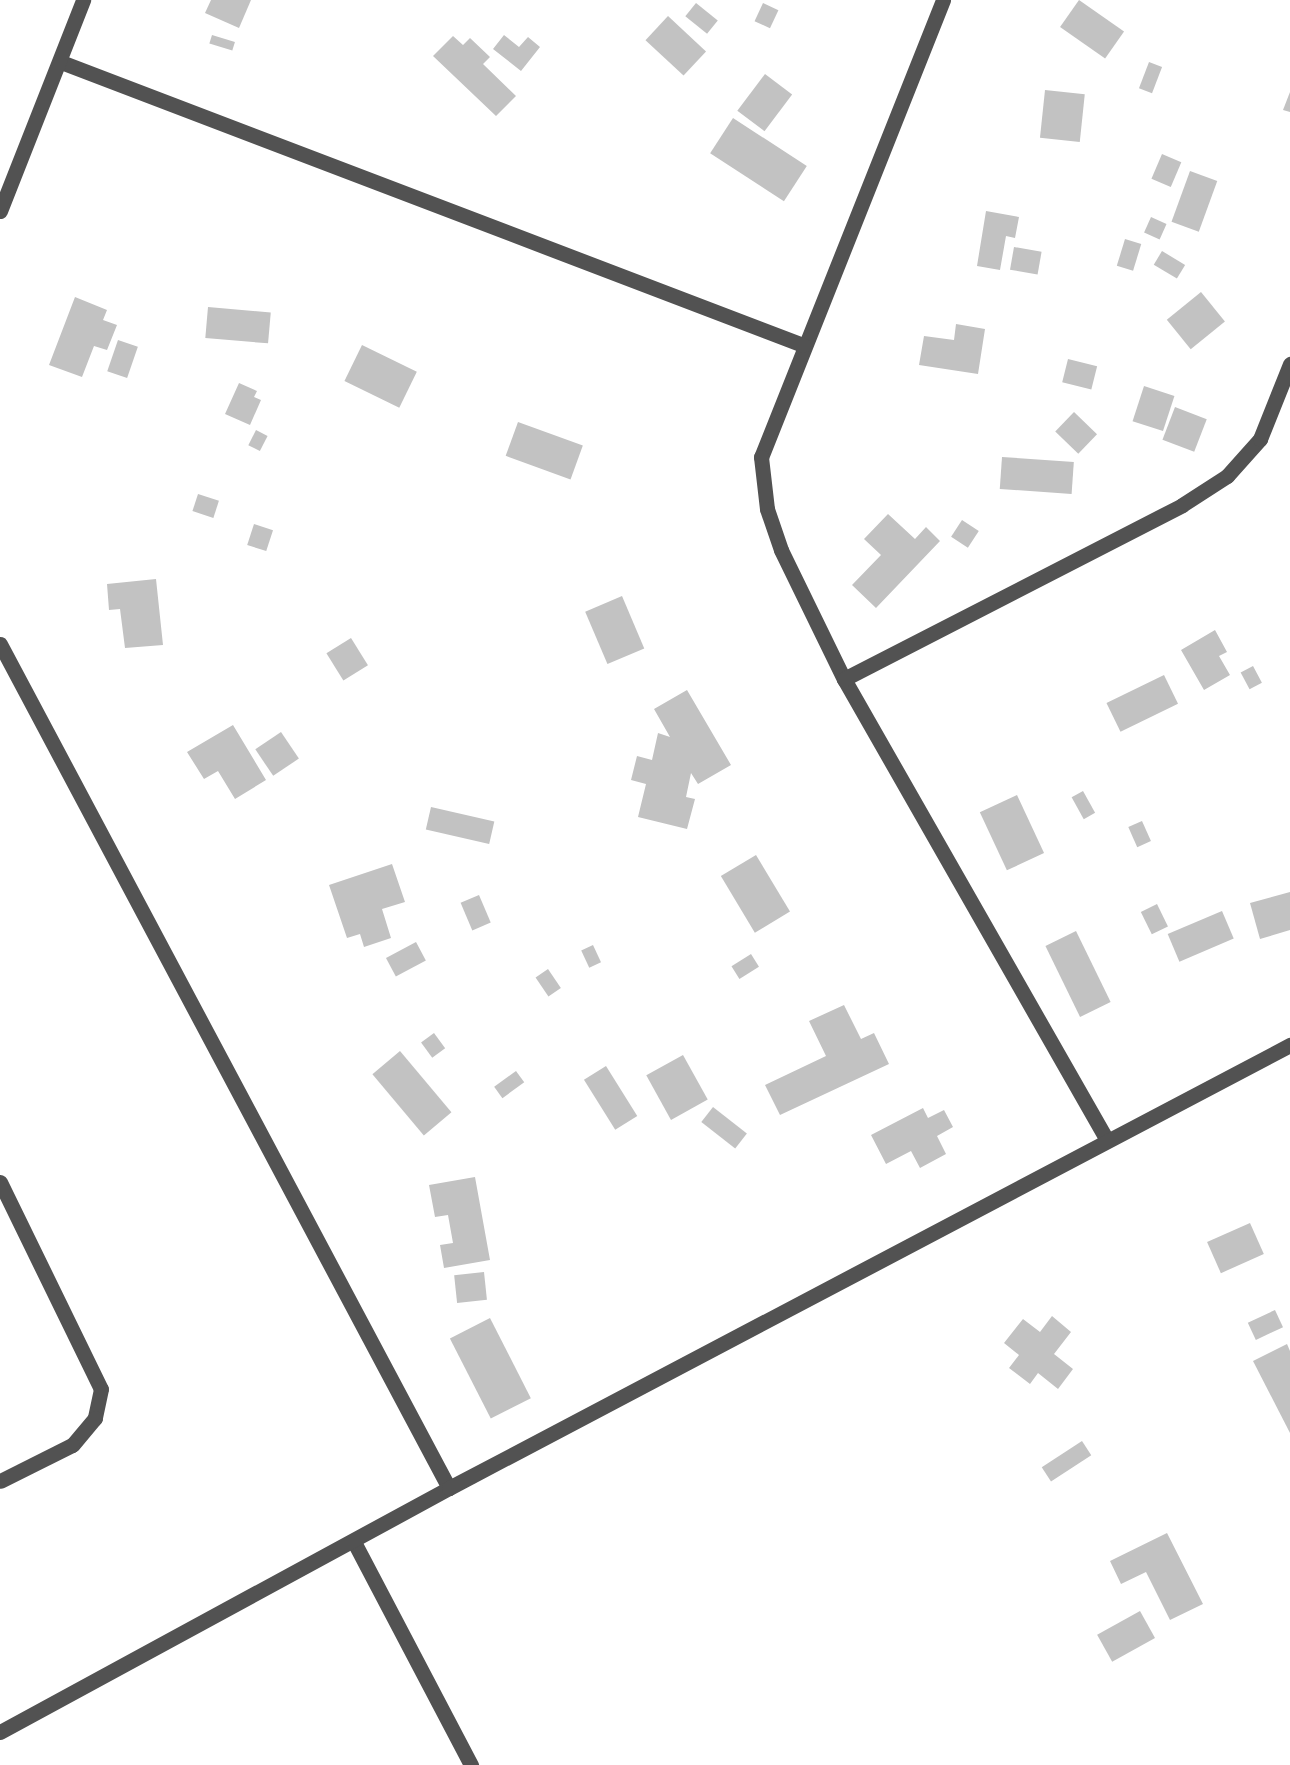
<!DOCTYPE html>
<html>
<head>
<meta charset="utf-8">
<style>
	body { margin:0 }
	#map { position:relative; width:1290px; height:1765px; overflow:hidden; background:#fff; font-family:Quicksand,sans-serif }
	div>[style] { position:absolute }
	.building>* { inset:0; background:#c2c2c2; transform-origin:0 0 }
	.minor>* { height:15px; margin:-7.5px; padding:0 7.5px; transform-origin:7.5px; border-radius:7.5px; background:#525252 }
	span { translate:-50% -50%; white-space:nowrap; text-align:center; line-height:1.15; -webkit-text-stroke:4.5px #fff; paint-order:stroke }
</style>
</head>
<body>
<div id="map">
	<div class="building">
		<i style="clip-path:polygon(211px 0,251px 0,239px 28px,205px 13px)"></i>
		<i style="left:1079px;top:0;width:55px;height:33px;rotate:35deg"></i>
		<i style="left:696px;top:3px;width:28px;height:17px;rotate:39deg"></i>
		<i style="left:763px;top:3px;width:17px;height:20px;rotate:25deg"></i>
		<i style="left:668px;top:16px;width:52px;height:33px;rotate:43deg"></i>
		<i style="left:212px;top:35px;width:24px;height:9px;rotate:17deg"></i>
		<i style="clip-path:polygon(504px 35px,519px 47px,528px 37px,540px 47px,521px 71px,493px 49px)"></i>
		<i style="clip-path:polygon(453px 36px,463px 45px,470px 38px,490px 57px,483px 64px,516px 96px,496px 116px,433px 56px)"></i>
		<i style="left:1149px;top:62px;width:14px;height:28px;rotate:21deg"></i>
		<i style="left:765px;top:74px;width:34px;height:46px;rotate:37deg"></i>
		<i style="left:1045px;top:90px;width:40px;height:48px;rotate:6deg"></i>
		<i style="clip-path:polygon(1290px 92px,1290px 112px,1283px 110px)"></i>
		<i style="left:733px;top:118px;width:88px;height:42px;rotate:33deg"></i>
		<i style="left:1162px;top:154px;width:21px;height:27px;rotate:23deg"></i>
		<i style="left:1190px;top:171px;width:29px;height:54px;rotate:20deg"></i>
		<i style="clip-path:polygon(986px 211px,1019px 217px,1015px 238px,1006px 236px,1000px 270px,977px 266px)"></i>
		<i style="left:1151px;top:217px;width:17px;height:17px;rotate:24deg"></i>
		<i style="left:1125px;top:239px;width:17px;height:28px;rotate:17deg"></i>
		<i style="left:1014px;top:247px;width:28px;height:23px;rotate:10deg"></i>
		<i style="left:1162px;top:251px;width:27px;height:16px;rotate:31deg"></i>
		<i style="left:1201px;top:292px;width:38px;height:44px;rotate:51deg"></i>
		<i style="clip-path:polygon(75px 297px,107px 310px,103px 320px,117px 325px,107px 350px,94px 346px,82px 377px,49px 365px)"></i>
		<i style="left:208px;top:307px;width:63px;height:31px;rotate:5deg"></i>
		<i style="clip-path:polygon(956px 324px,985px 329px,978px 374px,919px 365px,924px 336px,954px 340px)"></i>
		<i style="left:118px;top:340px;width:21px;height:33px;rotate:19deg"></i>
		<i style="left:362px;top:345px;width:61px;height:40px;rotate:26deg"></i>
		<i style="left:1068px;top:359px;width:30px;height:24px;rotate:14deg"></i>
		<i style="clip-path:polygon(239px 383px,257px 391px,254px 397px,261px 400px,250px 425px,225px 414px)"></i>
		<i style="left:1144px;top:386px;width:32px;height:37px;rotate:18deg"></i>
		<i style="left:1175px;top:407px;width:34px;height:35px;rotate:21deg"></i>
		<i style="left:1074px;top:412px;width:32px;height:27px;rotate:44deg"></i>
		<i style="left:518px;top:422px;width:69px;height:36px;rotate:20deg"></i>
		<i style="left:256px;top:430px;width:13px;height:17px;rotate:27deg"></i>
		<i style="left:1002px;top:457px;width:72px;height:32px;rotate:4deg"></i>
		<i style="left:198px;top:494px;width:22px;height:18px;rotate:18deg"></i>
		<i style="clip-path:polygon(888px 514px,915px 539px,926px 527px,940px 541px,876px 608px,852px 585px,881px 555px,864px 539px)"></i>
		<i style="left:962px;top:520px;width:20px;height:20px;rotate:33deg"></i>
		<i style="left:254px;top:524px;width:20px;height:22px;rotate:18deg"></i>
		<i style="clip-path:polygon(156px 579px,163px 645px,125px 648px,120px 609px,109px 610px,107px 584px)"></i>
		<i style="left:622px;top:596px;width:57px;height:40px;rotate:67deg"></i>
		<i style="clip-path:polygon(1215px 630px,1227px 652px,1219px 656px,1230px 675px,1204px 690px,1181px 650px)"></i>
		<i style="left:351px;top:638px;width:32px;height:29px;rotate:58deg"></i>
		<i style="left:1253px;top:666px;width:19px;height:14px;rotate:62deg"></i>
		<i style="left:1164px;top:675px;width:32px;height:64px;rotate:64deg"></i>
		<i style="clip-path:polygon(687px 690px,731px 765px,698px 784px,691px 773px,686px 797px,695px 799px,687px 829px,638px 817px,646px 784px,631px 780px,637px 756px,652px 760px,658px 733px,670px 737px,654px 709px)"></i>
		<i style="clip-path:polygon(233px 725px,266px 780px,235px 799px,218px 771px,204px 779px,187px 752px)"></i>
		<i style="left:281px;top:732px;width:32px;height:31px;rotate:56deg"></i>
		<i style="left:1083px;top:791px;width:25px;height:13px;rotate:61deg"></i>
		<i style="left:1017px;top:795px;width:64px;height:41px;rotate:65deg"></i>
		<i style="left:431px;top:807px;width:65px;height:23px;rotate:13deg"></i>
		<i style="left:1142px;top:821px;width:22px;height:15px;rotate:66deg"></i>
		<i style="left:756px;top:855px;width:66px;height:41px;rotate:59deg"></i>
		<i style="clip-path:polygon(392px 864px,405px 902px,382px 909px,391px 938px,364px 947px,360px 934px,347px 938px,329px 885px)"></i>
		<i style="clip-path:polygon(1290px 892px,1290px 930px,1260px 939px,1250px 903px)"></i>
		<i style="left:479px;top:895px;width:30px;height:20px;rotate:67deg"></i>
		<i style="left:1157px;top:904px;width:25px;height:18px;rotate:64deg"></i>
		<i style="left:1222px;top:911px;width:30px;height:59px;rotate:67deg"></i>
		<i style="left:1076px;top:931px;width:79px;height:34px;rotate:64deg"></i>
		<i style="left:416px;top:942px;width:21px;height:34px;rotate:62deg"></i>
		<i style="left:593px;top:945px;width:19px;height:13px;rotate:65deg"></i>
		<i style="left:751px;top:954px;width:15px;height:23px;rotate:58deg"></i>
		<i style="left:548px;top:969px;width:23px;height:15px;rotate:56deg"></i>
		<i style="clip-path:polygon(844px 1005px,861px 1039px,874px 1033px,889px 1064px,780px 1115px,765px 1085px,826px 1056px,809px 1021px)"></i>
		<i style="left:434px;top:1033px;width:19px;height:16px;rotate:54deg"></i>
		<i style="left:400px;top:1051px;width:80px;height:36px;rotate:50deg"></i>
		<i style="left:683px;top:1055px;width:51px;height:42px;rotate:61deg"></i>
		<i style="left:606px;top:1066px;width:59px;height:26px;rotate:58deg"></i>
		<i style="left:516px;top:1071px;width:14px;height:27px;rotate:54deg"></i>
		<i style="left:713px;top:1107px;width:43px;height:19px;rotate:38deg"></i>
		<i style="clip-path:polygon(923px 1108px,928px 1118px,944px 1110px,953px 1127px,937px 1136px,946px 1154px,920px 1168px,911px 1151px,886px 1164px,871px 1135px)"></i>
		<i style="clip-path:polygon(475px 1177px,490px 1260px,444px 1268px,440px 1245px,453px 1243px,448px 1215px,435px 1217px,429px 1185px)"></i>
		<i style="left:1250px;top:1223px;width:34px;height:47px;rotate:66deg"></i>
		<i style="left:484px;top:1272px;width:28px;height:30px;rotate:84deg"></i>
		<i style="left:1275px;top:1310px;width:19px;height:30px;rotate:65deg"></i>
		<i style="clip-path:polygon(1052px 1316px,1071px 1332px,1054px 1354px,1073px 1369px,1058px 1389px,1038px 1373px,1030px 1384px,1009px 1368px,1019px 1355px,1004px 1343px,1023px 1319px,1040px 1332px)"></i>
		<i style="left:490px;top:1318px;width:90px;height:45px;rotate:63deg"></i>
		<i style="clip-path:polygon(1287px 1344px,1290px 1351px,1290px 1433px,1253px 1361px)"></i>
		<i style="left:1082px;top:1441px;width:17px;height:48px;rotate:57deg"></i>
		<i style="clip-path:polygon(1167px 1533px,1203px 1604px,1170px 1620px,1146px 1572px,1121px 1584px,1110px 1561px)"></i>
		<i style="left:1140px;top:1611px;width:31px;height:49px;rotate:61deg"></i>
	</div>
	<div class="minor">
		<i style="left:943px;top:0;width:492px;rotate:111.7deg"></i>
		<i style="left:761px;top:457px;width:52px;rotate:83.4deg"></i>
		<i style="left:767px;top:509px;width:43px;rotate:71.1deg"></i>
		<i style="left:781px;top:550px;width:144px;rotate:64deg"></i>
		<i style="left:844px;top:679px;width:531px;rotate:60.3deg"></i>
		<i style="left:61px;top:62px;width:794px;rotate:20.88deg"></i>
		<i style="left:0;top:211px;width:227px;rotate:-68.5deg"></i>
		<i style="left:0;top:644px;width:956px;rotate:61.99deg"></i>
		<i style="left:844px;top:679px;width:380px;rotate:-27.2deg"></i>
		<i style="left:1182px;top:505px;width:54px;rotate:-32.8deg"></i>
		<i style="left:1227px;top:476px;width:50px;rotate:-48.3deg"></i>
		<i style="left:1260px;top:439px;width:81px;rotate:-68.2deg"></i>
		<i style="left:0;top:1182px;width:230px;rotate:64deg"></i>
		<i style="left:101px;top:1389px;width:30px;rotate:102deg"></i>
		<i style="left:95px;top:1418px;width:35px;rotate:130deg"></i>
		<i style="left:72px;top:1445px;width:80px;rotate:153.4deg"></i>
		<i style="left:354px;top:1542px;width:252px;rotate:62.3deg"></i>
		<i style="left:0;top:1732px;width:511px;rotate:-28.52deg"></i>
		<i style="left:449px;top:1488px;width:951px;rotate:-27.78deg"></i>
	</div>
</div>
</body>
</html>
